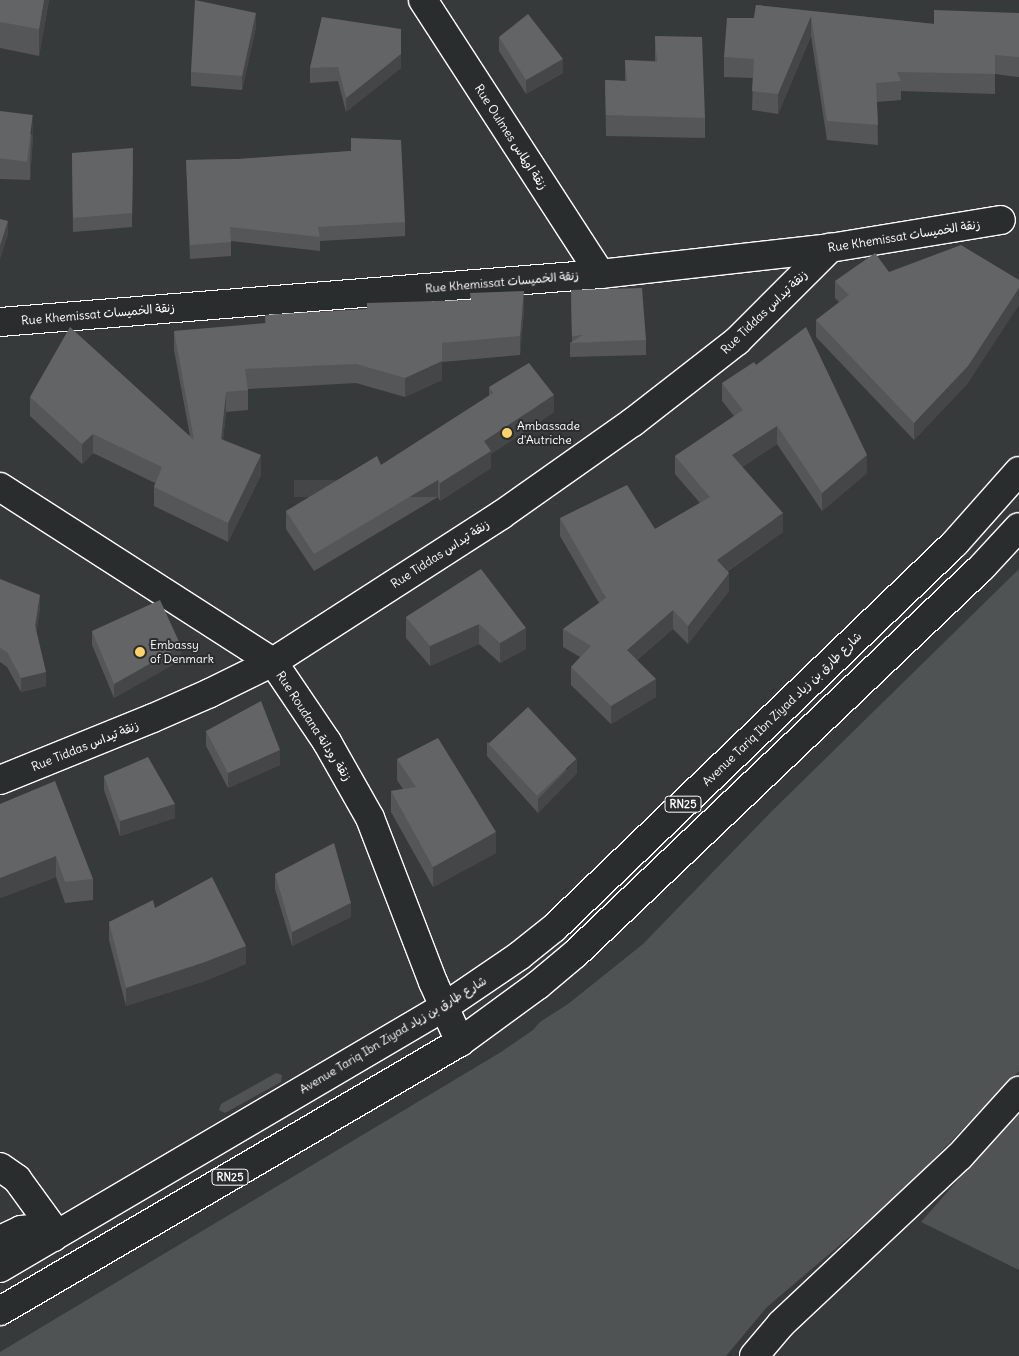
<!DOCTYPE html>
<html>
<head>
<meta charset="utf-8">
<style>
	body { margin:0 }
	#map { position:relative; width:1019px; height:1356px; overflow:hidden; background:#373a3b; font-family:Delius,"Playpen Sans Arabic",sans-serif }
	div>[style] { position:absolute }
	.green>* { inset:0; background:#505354 }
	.roads { filter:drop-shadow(1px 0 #fff) drop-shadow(-1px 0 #fff) drop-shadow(0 1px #fff) drop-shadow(0 -1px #fff) }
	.minor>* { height:28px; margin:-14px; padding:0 14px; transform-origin:14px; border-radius:14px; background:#2a2d2e }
	.major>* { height:28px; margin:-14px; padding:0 14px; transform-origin:14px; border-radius:14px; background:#2a2d2e }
	.wall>* { inset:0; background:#555657 }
	.shaded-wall>* { inset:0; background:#454647; transform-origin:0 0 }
	.building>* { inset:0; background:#636465; transform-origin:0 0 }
	.dots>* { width:14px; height:14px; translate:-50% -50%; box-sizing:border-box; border:2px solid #2a2d2e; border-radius:50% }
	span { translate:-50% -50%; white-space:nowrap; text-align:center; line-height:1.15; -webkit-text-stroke:4px #2a2d2e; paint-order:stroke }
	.shield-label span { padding:1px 4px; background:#2a2d2e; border:1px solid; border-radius:4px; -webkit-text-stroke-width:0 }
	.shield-label { font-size:11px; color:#fff; font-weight:700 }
	.street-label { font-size:12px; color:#fff }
	.poi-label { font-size:12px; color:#fff }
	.left { translate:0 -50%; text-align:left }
</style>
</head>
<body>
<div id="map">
	<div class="green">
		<i style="clip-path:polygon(1019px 569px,1019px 1071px,901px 1193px,767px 1307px,726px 1356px,0 1356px,0 1352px,501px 1052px,533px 1030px,540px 1022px,568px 1004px,643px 944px,773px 810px)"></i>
		<i style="clip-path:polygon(276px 1073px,282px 1075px,281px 1082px,225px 1113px,219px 1110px,221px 1104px)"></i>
		<i style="clip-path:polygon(1019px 1110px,1019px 1270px,921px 1222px)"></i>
	</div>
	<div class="roads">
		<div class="minor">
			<i style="left:423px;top:0;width:326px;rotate:57.1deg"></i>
			<i style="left:0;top:322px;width:602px;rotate:-4.57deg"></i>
			<i style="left:600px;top:274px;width:231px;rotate:-6.4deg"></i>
			<i style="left:830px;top:248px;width:173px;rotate:-9.3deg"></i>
			<i style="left:0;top:487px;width:324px;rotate:32.7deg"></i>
			<i style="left:273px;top:662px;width:97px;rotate:56deg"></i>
			<i style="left:327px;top:742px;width:87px;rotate:60.5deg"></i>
			<i style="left:370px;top:818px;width:176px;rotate:69deg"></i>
			<i style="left:433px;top:982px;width:66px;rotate:65.8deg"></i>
			<i style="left:0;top:780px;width:165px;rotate:-22.1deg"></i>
			<i style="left:153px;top:718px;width:62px;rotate:-23.7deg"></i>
			<i style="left:210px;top:693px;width:70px;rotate:-26.2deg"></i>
			<i style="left:273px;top:662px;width:271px;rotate:-32.8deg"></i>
			<i style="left:501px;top:515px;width:161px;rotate:-35.2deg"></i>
			<i style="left:633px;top:422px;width:132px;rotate:-37.9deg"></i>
			<i style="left:737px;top:341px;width:132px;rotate:-45deg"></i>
			<i style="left:0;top:1167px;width:21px;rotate:35deg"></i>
			<i style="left:17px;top:1179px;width:68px;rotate:54deg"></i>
			<i style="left:754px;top:1356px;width:42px;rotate:-49.8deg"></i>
			<i style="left:781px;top:1324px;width:245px;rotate:-43.2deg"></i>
			<i style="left:960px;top:1156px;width:88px;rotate:-47.8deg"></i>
		</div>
		<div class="major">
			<i style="left:0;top:1240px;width:23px;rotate:-25deg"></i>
			<i style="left:21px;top:1230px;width:11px;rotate:-5deg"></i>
			<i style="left:32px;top:1229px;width:11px;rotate:10deg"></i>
			<i style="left:43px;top:1231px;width:12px;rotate:31deg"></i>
			<i style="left:0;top:1268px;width:515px;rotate:-30.45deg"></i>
			<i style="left:444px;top:1007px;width:91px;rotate:-34.2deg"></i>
			<i style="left:519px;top:956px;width:45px;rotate:-38.7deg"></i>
			<i style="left:554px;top:928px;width:556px;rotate:-43.83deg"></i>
			<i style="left:955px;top:543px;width:96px;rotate:-48.4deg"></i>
			<i style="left:0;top:1311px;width:533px;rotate:-30.32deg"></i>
			<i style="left:460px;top:1042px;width:97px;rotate:-36.2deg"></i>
			<i style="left:538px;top:985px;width:48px;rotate:-40deg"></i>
			<i style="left:575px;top:954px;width:562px;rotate:-43.56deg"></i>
			<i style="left:982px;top:567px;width:54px;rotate:-47.2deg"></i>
		</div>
	</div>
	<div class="wall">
		<i style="clip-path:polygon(0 0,49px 0,39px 56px,0 48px)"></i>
		<i style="clip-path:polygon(756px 5px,934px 24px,1019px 13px,1019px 77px,995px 74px,995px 94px,901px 91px,901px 100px,877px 102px,878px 145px,827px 140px,811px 36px,778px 114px,752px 110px,753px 78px,724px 77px,724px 57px,754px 18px)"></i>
		<i style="clip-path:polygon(322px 17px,401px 68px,346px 112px,338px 81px,310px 83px,310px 68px)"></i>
		<i style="clip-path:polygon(256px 27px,242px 90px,191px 86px,191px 72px)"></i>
		<i style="clip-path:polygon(655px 36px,705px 118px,705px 138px,606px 136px,605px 80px,625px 81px,625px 60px,655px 61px)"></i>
		<i style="clip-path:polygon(499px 37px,563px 73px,526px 94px,499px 51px)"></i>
		<i style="clip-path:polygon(0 111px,33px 136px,30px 180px,0 179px)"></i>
		<i style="clip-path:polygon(351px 138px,405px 222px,405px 236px,320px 241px,320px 251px,231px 241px,231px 256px,190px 259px,186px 160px,239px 159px,351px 151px)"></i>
		<i style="clip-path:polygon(72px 153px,133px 162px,132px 227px,73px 232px)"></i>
		<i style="clip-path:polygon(835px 281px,968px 383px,914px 440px,816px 337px,816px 320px,839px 302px,835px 298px)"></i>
		<i style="clip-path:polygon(571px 290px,646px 340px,646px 355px,570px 357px,570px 343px,572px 342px)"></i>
		<i style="clip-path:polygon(524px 310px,520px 355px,442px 362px,442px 380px,405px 397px,356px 383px,248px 389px,248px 410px,226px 412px,223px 440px,261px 475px,228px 542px,154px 506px,154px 487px,155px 483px,93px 453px,82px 464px,30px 416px,30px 397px,190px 436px,174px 350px,174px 331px,265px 324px,265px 315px)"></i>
		<i style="clip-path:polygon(722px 383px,867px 473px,822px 511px,777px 444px,742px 467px,783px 532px,728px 571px,729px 591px,688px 644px,673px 629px,637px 660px,656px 697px,611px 724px,571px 685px,571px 667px,580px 657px,563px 647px,563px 629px,599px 603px,560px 536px,560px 518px,655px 529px,700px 503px,675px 474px,675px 456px,734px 416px,722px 401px)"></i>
		<i style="clip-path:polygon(489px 387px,554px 412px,491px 454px,491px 468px,440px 501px,438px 497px,314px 571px,286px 529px,286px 511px,381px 465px,489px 396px)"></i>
		<i style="clip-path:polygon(481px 569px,526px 649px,500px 663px,479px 644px,430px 666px,406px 638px,406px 617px)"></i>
		<i style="clip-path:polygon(0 579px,40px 609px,36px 631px,46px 686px,21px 692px,7px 667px,0 662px)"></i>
		<i style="clip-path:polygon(92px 631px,181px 660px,114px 698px,92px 645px)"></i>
		<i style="clip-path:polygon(206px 731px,280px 765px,228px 788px,206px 746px)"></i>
		<i style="clip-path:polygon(487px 742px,577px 773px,538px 813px,487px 756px)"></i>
		<i style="clip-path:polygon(397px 759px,496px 853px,433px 887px,391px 812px,391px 791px,403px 789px,397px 780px)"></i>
		<i style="clip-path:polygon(104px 776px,175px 818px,120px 836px,104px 790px)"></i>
		<i style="clip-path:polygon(0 804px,93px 879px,93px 900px,65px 903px,56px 877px,0 898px)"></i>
		<i style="clip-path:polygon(275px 874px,351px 917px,292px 946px,275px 889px)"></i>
		<i style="clip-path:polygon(155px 908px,246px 964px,205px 981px,126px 1006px,109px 940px,109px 922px)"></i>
	</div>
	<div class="shaded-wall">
		<i style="clip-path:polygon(44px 0,49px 0,39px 56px,39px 29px)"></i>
		<i style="clip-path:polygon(256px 13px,256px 27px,242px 90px,242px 76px)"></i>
		<i style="clip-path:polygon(811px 16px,811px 36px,778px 114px,778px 94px)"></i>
		<i style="clip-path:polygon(401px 54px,401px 68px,346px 112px,346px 98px)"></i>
		<i style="clip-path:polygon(563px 59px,563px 73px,526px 94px,526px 80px)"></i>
		<i style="clip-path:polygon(33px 115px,33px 136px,30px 180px,30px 160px)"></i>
		<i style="clip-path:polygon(8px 221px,8px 235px,0 260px,0 246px)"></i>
		<i style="clip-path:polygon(1019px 288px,1019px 305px,968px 383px,914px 440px,914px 423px)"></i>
		<i style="clip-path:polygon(524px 291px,524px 310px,520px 355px,520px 336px)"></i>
		<i style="clip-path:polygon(442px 361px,442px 380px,405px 397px,405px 378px)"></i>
		<i style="clip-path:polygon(226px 392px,226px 412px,221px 458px,221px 439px)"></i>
		<i style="clip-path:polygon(554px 395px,554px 412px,491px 454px,491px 468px,440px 501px,440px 483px,484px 441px)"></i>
		<i style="clip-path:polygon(777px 426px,777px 444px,732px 473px,732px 455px)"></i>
		<i style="clip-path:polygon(93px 434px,93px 453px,82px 464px,82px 444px)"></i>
		<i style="clip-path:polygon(261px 455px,261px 475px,228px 542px,228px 523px)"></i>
		<i style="clip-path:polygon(867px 455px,867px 473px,822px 511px,822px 493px)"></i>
		<i style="left:438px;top:480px;width:17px;height:144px;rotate:90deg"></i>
		<i style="clip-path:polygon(783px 513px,783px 532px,717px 578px,717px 560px)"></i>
		<i style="clip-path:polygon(729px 573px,729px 591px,688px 644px,688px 626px)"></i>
		<i style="clip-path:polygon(40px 595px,40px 609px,35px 640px,35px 625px)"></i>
		<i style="clip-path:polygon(673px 610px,673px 629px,627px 668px,627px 650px)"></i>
		<i style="clip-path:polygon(479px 624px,479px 644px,430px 666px,430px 646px)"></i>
		<i style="clip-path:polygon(526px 628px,526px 649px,500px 663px,500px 643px)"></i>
		<i style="clip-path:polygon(181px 646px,181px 660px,114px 698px,114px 684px)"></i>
		<i style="clip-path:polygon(46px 672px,46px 686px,21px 692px,21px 678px)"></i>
		<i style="clip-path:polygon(656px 679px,656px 697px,611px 724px,611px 706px)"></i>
		<i style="clip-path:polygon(280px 750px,280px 765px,228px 788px,228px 773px)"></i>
		<i style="clip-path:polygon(577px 759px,577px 773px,538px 813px,538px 799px)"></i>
		<i style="clip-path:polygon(175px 804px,175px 818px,120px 836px,120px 821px)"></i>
		<i style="clip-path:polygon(496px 832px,496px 853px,433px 887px,433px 867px)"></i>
		<i style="clip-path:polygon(56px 856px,56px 877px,0 898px,0 878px)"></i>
		<i style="clip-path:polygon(351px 903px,351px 917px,292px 946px,292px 932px)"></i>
		<i style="clip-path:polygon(246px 946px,246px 964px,205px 981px,126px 1006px,126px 988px)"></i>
	</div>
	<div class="building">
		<i style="clip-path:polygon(0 0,44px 0,39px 29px,0 22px)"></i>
		<i style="clip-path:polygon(195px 0,256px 13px,242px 76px,191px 72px)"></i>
		<i style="clip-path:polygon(756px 5px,934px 24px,934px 10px,1019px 13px,1019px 57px,995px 55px,995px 74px,897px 72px,901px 81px,876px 83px,878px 125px,827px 121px,811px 16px,778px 94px,752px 91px,754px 59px,724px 57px,727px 18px,754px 18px)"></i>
		<i style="clip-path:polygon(528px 14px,563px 59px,526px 80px,499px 37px)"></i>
		<i style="clip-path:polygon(322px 17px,401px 29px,401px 54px,346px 98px,338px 67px,310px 68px)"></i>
		<i style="clip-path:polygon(655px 36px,702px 37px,705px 118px,606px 115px,605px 80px,627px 81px,625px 60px,657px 62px)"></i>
		<i style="left:0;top:111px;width:33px;height:47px;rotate:7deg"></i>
		<i style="clip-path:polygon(351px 138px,401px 140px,405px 222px,318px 227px,320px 237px,230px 227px,231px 242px,190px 245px,186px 160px,239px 159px,351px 151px)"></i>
		<i style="clip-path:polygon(133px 148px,132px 213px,73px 218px,72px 153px)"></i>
		<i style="clip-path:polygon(0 219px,8px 221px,0 246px)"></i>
		<i style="clip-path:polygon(961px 245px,1019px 280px,1019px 288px,968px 366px,914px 423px,816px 320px,849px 295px,835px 281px,875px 253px,889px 272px)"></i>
		<i style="clip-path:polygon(642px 288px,646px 340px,570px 343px,583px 335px,572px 336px,571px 290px)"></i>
		<i style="clip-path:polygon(524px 291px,520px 336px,442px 343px,442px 361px,405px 378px,356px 364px,245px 369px,248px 390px,226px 392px,221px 439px,261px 455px,228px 523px,154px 487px,162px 467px,93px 434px,82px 444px,30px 397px,70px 327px,194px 440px,174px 331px,266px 323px,265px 315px,367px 309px,367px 303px,471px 300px,470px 293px)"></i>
		<i style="clip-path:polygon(806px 327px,867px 455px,822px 493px,777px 426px,732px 455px,783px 513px,717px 560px,729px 573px,688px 626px,673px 610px,627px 650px,656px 679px,611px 706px,571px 667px,591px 646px,563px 629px,606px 598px,560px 518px,627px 485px,655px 529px,710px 497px,675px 456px,743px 410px,722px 383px,754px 362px,756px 365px)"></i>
		<i style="clip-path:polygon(529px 363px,554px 395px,484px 441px,491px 451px,440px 483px,438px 480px,314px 554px,286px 511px,377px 456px,381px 465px,493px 393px,489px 387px)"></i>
		<i style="clip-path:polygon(481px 569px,526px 628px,500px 643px,479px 624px,430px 646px,406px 617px)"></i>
		<i style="clip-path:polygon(0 579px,40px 595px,35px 625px,46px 672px,21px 678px,7px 652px,0 648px)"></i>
		<i style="clip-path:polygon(160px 600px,181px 646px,114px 684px,92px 631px)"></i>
		<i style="clip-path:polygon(261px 701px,280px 750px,228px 773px,206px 731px)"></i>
		<i style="left:528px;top:707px;width:71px;height:54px;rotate:47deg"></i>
		<i style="clip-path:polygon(438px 738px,496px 832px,433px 867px,391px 791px,416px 787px,397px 759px)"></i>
		<i style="clip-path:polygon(148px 757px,175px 804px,120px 821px,104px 776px)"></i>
		<i style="clip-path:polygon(55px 781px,93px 879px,65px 882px,56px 856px,0 878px,0 804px)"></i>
		<i style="clip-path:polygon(334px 843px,351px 903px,292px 932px,275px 874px)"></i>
		<i style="clip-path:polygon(212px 877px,246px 946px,205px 962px,126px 988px,109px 922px,153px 900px,155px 908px)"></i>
	</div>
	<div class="dots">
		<i style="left:507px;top:433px;background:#ffd166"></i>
		<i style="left:140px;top:652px;background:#ffd166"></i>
	</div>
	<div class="shield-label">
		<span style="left:683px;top:804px">RN25</span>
		<span style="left:230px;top:1177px">RN25</span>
	</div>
	<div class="street-label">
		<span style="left:511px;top:137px;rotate:57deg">Rue Oulmes زنقة اولماس</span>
		<span style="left:904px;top:236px;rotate:-9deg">Rue Khemissat زنقة الخميسات</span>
		<span style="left:502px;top:282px;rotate:-5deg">Rue Khemissat زنقة الخميسات</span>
		<span style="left:764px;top:312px;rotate:-44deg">Rue Tiddas زنقة تيداس</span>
		<span style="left:98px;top:314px;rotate:-5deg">Rue Khemissat زنقة الخميسات</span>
		<span style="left:440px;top:554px;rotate:-33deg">Rue Tiddas زنقة تيداس</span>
		<span style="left:782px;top:709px;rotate:-44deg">Avenue Tariq Ibn Ziyad شارع طارق بن زياد</span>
		<span style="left:314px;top:726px;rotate:57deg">Rue Roudana زنقة رودانة</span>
		<span style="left:85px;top:746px;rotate:-22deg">Rue Tiddas زنقة تيداس</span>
		<span style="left:393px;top:1035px;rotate:-31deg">Avenue Tariq Ibn Ziyad شارع طارق بن زياد</span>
	</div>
	<div class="poi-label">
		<span class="left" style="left:517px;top:433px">Ambassade<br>d'Autriche</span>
		<span class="left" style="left:150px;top:652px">Embassy<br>of Denmark</span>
	</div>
</div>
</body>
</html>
